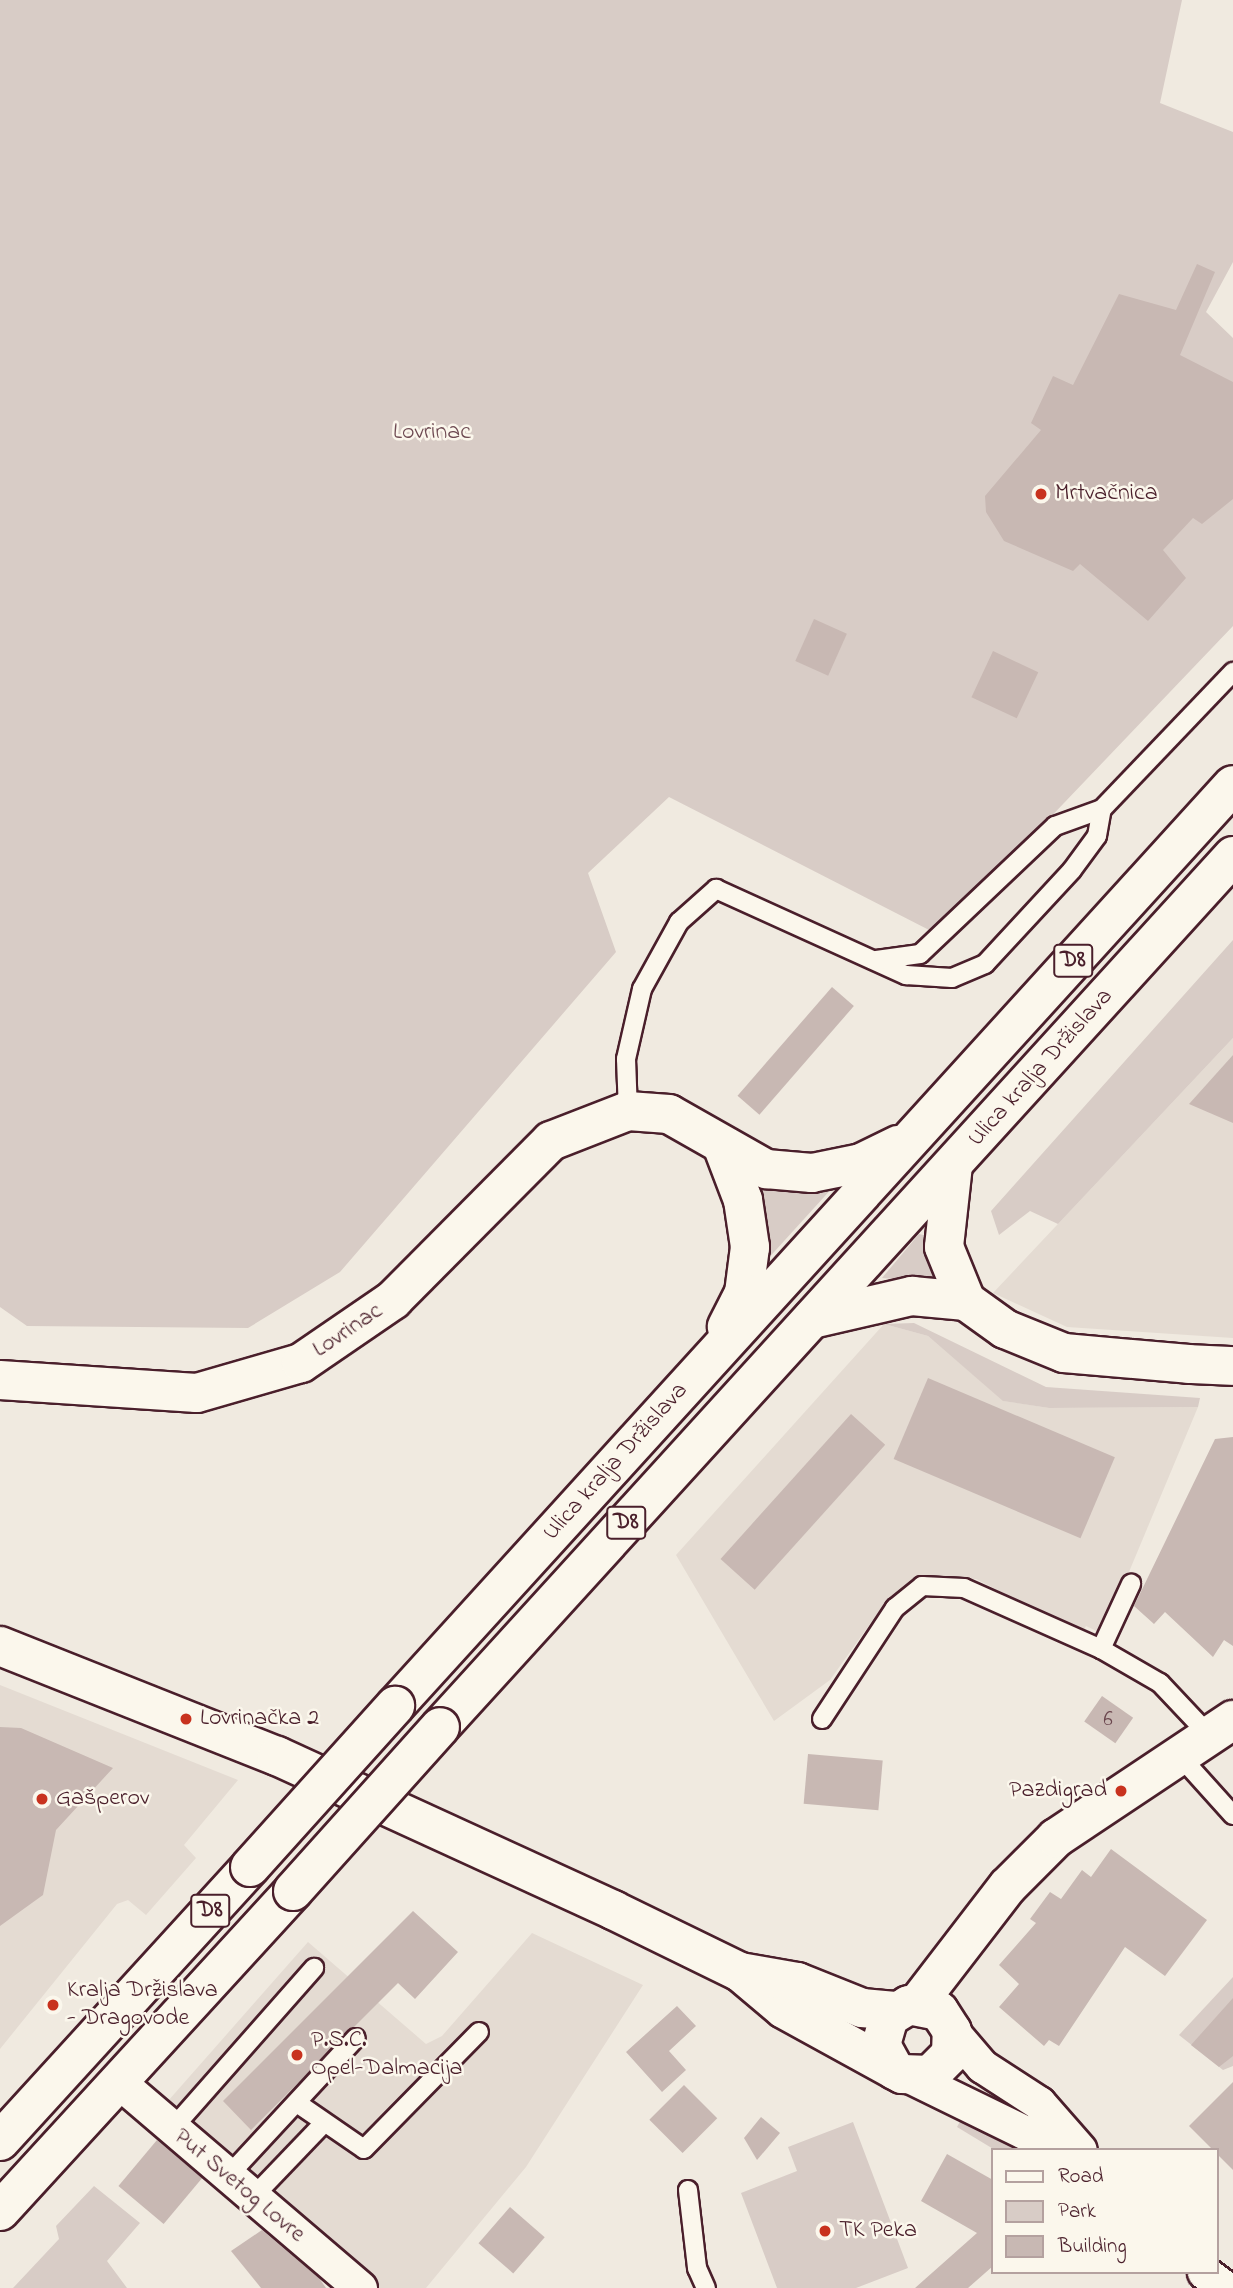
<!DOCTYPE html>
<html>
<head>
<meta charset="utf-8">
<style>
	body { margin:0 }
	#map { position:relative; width:1233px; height:2288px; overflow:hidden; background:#f0eae0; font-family:"Indie Flower",sans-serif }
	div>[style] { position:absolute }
	.built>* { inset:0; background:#e4dbd2 }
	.green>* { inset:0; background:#d8ccc6 }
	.building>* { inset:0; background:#c8b8b3; transform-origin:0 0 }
	.roads { filter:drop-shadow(2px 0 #4a1f2b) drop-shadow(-2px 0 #4a1f2b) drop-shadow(0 2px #4a1f2b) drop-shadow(0 -2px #4a1f2b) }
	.lane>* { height:18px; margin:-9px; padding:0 9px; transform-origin:9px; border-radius:9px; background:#fbf7ec }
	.street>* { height:33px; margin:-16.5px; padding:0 16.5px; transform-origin:16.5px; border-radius:16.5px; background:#fbf7ec }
	.secondary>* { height:38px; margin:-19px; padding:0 19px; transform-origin:19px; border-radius:19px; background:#fbf7ec }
	.highway>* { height:38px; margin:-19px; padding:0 19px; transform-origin:19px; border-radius:19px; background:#fbf7ec }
	.bridges { filter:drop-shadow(2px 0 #4a1f2b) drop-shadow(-2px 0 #4a1f2b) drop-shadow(0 2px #4a1f2b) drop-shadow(0 -2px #4a1f2b) }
	.highway-bridge>* { height:38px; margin:-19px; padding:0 19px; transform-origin:19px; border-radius:19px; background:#fbf7ec }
	.dots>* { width:19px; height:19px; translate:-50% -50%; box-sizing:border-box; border:4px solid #fbf7ec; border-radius:50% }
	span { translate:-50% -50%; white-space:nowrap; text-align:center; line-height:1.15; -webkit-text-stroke:5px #fbf7ec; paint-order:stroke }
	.number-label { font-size:21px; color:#6a454d }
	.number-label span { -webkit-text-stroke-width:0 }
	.shield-label span { padding:2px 5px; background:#fbf7ec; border:2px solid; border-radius:5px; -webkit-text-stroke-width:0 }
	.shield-label { font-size:23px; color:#4a1f2b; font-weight:700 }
	.park-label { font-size:24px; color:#6e4a52 }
	.poi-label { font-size:24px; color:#4a1f2b }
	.left { translate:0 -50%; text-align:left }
	.right { translate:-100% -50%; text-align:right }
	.street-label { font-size:24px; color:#4a1f2b }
	.legend { position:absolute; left:991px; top:2148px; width:228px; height:126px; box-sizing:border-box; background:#fbf7ec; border:2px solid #b4a19f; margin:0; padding:9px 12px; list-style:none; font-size:21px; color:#4a1f2b }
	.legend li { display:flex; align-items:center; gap:14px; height:35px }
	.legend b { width:35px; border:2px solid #b4a19f }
</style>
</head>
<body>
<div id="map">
	<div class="built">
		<i style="clip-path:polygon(1233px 1038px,1233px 1338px,1067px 1327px,993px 1293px)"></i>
		<i style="clip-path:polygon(884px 1324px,928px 1336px,1004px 1401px,1049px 1408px,1198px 1407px,1103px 1634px,1086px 1626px,1082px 1633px,976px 1579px,929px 1577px,887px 1600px,830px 1680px,774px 1721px,676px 1555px)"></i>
		<i style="clip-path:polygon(0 1685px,238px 1780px,184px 1845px,196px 1858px,146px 1915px,128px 1900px,117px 1904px,0 2049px)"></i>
		<i style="clip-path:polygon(532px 1933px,643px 1985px,526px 2167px,426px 2288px,373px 2288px,168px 2101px,308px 1942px,426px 2044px,442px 2036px)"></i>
	</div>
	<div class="green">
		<i style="clip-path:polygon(0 0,1182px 0,1160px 103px,1233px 132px,1233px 262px,1206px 312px,1233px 338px,1233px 626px,1001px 869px,933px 932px,669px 797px,588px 873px,616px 952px,340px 1272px,248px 1328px,27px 1326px,0 1307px)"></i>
		<i style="clip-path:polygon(1233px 940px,1233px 1038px,1058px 1224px,1030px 1211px,999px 1235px,991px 1211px)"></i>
		<i style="clip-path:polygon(758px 1182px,834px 1186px,765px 1262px,766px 1224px)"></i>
		<i style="clip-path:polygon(919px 1234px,928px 1236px,937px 1282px,882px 1278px)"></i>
		<i style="clip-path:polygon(914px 1323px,1046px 1387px,1200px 1398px,1198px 1407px,1049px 1408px,1003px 1401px,928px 1336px,884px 1324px)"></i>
		<i style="clip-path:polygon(1233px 1977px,1233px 2066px,1223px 2070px,1179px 2035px)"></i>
		<i style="clip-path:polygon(964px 2114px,1029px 2150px,995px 2150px,957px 2127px)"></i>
		<i style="clip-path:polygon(853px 2122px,908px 2268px,856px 2288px,777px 2288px,741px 2193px,797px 2171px,788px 2147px)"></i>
		<i style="clip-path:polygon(94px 2186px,140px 2223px,107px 2261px,127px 2288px,13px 2288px,59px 2239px,56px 2226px)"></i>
	</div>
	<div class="building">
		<i style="clip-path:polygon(1197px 264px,1215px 272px,1180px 355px,1233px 382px,1233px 499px,1202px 524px,1193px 518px,1163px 550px,1186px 578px,1148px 621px,1080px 564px,1073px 571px,1004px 541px,986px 512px,985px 496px,1041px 430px,1031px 423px,1053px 376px,1073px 385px,1119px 294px,1176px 310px)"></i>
		<i style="left:814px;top:619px;width:36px;height:46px;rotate:24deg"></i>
		<i style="left:993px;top:651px;width:50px;height:51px;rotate:25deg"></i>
		<i style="left:832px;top:987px;width:29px;height:144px;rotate:41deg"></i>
		<i style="clip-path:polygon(1233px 1055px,1233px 1123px,1189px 1104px)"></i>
		<i style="left:928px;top:1378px;width:203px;height:88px;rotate:23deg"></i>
		<i style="left:851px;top:1414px;width:46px;height:195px;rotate:42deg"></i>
		<i style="clip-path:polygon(1233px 1437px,1233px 1646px,1224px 1640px,1213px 1657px,1165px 1612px,1154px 1624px,1134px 1606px,1215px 1439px)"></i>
		<i style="left:1102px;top:1696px;width:38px;height:31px;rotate:35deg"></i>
		<i style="clip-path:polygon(0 1727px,21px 1728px,113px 1768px,56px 1830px,43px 1895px,0 1926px)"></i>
		<i style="left:808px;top:1754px;width:75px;height:50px;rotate:5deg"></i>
		<i style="clip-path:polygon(1111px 1849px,1207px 1920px,1165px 1976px,1125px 1947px,1059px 2046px,1049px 2040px,1044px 2046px,999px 2007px,1019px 1984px,999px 1965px,1036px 1923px,1030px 1919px,1050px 1892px,1061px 1899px,1082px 1870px,1091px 1877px)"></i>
		<i style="clip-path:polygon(413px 1911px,458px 1952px,415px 1999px,398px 1983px,251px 2130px,223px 2101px)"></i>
		<i style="clip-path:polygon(1233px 1998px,1233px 2056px,1219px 2067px,1191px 2045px)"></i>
		<i style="clip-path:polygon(677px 2006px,696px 2026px,669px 2051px,686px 2070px,662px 2092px,626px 2052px)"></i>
		<i style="clip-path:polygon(1233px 2082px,1233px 2170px,1189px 2126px)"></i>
		<i style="left:684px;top:2085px;width:47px;height:49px;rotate:45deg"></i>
		<i style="clip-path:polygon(761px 2117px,780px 2133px,757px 2160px,744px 2138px)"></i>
		<i style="left:157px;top:2140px;width:59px;height:60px;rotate:40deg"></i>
		<i style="clip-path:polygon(947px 2154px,993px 2180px,993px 2266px,968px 2288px,915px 2288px,977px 2233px,921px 2201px)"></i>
		<i style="left:510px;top:2207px;width:46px;height:48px;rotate:41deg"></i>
		<i style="clip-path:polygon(262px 2230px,319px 2278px,326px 2288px,261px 2288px,231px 2251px)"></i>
	</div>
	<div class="roads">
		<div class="lane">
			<i style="left:1102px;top:809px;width:190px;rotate:-46.3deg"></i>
			<i style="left:628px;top:1111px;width:52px;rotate:-92.2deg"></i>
			<i style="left:626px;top:1059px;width:72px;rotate:-77.1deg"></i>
			<i style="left:642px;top:989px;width:77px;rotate:-61.1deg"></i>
			<i style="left:679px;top:922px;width:50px;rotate:-41.7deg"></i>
			<i style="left:716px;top:889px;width:209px;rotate:24.4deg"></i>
			<i style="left:906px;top:975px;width:46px;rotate:3.7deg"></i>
			<i style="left:952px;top:978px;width:36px;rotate:-23deg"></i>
			<i style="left:985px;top:964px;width:128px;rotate:-47.2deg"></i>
			<i style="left:1072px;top:870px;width:42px;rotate:-53.7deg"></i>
			<i style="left:1097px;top:836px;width:27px;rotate:-80deg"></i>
			<i style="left:1102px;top:809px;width:50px;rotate:160.1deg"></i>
			<i style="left:1055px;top:826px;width:186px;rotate:136.5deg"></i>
			<i style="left:920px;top:954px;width:44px;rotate:172.2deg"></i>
			<i style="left:1101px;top:1649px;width:68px;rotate:30deg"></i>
			<i style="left:1160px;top:1683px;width:73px;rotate:46.7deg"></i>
			<i style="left:822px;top:1719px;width:133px;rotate:-56.7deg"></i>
			<i style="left:895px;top:1608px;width:35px;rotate:-39deg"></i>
			<i style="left:922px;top:1586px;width:42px;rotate:2.7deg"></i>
			<i style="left:964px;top:1588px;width:150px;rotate:24deg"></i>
			<i style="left:1101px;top:1649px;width:72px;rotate:-65.2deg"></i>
			<i style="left:1178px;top:1754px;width:82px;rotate:48deg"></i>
			<i style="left:297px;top:2103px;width:81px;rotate:34.5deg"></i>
			<i style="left:364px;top:2149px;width:164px;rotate:-45.5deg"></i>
			<i style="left:172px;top:2129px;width:215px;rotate:-48.6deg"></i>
			<i style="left:228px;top:2176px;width:188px;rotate:-47.2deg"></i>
			<i style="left:688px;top:2190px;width:79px;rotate:83.4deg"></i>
			<i style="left:697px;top:2268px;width:22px;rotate:66deg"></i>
			<i style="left:253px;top:2197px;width:101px;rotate:-46.2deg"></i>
		</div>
		<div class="street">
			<i style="left:952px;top:2031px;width:46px;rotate:49.4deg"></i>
			<i style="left:982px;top:2066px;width:68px;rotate:33deg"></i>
			<i style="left:1039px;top:2103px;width:62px;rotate:48.9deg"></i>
			<i style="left:909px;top:2076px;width:128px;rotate:26deg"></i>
			<i style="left:1024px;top:2132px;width:39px;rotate:7deg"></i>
			<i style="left:119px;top:2082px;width:317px;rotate:40.5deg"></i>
			<i style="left:1204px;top:2272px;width:26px;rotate:37deg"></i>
		</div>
		<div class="secondary">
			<i style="left:1189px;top:1364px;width:44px;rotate:2.6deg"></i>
			<i style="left:0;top:1380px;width:197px;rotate:3.8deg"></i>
			<i style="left:197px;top:1393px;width:108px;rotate:-16.1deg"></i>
			<i style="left:301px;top:1363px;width:112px;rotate:-34.4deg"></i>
			<i style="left:393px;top:1300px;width:224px;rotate:-45.2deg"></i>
			<i style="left:551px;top:1141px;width:83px;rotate:-21.3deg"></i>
			<i style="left:0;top:1646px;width:298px;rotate:21.7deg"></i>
			<i style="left:277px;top:1756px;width:370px;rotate:24.6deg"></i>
			<i style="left:613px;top:1910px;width:141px;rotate:26deg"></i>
			<i style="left:740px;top:1972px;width:57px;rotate:40.1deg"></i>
			<i style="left:784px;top:2009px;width:135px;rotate:28.8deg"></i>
			<i style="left:902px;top:2074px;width:28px;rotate:2deg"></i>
			<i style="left:930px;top:2075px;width:30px;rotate:-45deg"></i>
			<i style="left:951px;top:2054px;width:23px;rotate:-88deg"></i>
			<i style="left:952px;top:2031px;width:24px;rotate:-123deg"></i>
			<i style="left:939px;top:2011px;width:31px;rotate:-169deg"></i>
			<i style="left:909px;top:2005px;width:23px;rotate:149deg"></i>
			<i style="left:889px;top:2017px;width:29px;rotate:106deg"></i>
			<i style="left:881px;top:2045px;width:29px;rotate:61deg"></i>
			<i style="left:740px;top:1972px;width:58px;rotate:10deg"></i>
			<i style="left:797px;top:1982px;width:70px;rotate:21.8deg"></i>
			<i style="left:862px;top:2008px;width:33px;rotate:5deg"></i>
			<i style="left:917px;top:2004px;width:149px;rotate:-52.4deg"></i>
			<i style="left:1008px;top:1886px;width:68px;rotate:-45deg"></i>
			<i style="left:1056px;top:1838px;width:213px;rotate:-33.7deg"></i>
		</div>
		<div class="highway">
			<i style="left:628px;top:1111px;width:41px;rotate:4.2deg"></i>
			<i style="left:669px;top:1114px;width:112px;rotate:29.6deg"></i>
			<i style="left:766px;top:1169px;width:46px;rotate:5deg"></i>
			<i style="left:812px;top:1173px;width:50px;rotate:-11.5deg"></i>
			<i style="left:861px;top:1163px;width:41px;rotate:-25.9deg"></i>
			<i style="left:722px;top:1145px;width:59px;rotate:69.1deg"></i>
			<i style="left:743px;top:1200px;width:48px;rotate:81.5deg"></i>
			<i style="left:750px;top:1247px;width:46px;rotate:97.4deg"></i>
			<i style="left:744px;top:1293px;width:38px;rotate:117deg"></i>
			<i style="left:953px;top:1165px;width:82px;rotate:96.3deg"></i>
			<i style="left:944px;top:1247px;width:58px;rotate:67.8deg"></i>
			<i style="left:812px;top:1319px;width:103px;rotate:-13deg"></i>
			<i style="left:912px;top:1296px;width:54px;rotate:5.3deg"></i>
			<i style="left:966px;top:1301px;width:48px;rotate:35.7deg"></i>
			<i style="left:1005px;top:1329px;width:64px;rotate:22.1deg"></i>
			<i style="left:1064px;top:1353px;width:125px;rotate:5deg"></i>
			<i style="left:395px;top:1706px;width:1245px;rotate:-47.7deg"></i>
			<i style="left:440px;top:1727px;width:1178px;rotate:-47.68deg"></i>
			<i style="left:0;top:2141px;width:371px;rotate:-47.6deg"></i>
			<i style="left:0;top:2211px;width:434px;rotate:-47.5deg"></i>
		</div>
	</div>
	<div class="bridges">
		<div class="highway-bridge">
			<i style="left:250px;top:1867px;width:217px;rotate:-48deg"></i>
			<i style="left:293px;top:1891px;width:220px;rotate:-48.1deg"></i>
		</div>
	</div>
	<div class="dots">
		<i style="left:1041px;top:494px;background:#c8321e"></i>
		<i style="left:186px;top:1719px;background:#c8321e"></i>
		<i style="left:1121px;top:1791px;background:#c8321e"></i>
		<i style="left:42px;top:1799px;background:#c8321e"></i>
		<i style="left:53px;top:2005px;background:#c8321e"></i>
		<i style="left:297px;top:2055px;background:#c8321e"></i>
		<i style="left:825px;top:2231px;background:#c8321e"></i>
	</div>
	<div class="number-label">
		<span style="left:1108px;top:1720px">6</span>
	</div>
	<div class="shield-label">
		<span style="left:1073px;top:961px">D8</span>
		<span style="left:626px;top:1523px">D8</span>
		<span style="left:210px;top:1911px">D8</span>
	</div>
	<div class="park-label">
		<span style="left:432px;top:433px">Lovrinac</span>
	</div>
	<div class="poi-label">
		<span class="left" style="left:1055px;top:494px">Mrtvačnica</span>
		<span class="left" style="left:200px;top:1719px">Lovrinačka 2</span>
		<span class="right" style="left:1107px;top:1791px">Pazdigrad</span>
		<span class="left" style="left:56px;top:1799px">Gašperov</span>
		<span class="left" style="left:67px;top:2005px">Kralja Držislava<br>- Dragovode</span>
		<span class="left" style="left:311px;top:2055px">P.S.C.<br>Opel-Dalmacija</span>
		<span class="left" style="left:839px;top:2231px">TK Peka</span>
	</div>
	<div class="street-label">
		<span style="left:1041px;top:1068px;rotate:-48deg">Ulica kralja Držislava</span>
		<span style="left:348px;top:1331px;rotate:-34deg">Lovrinac</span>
		<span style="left:616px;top:1462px;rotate:-48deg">Ulica kralja Držislava</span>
		<span style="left:239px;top:2186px;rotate:40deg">Put Svetog Lovre</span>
	</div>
	<ul class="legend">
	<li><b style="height:9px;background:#fbf7ec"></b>Road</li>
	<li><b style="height:19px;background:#d8ccc6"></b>Park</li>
	<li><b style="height:19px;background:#c8b8b3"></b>Building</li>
	</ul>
</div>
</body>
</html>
